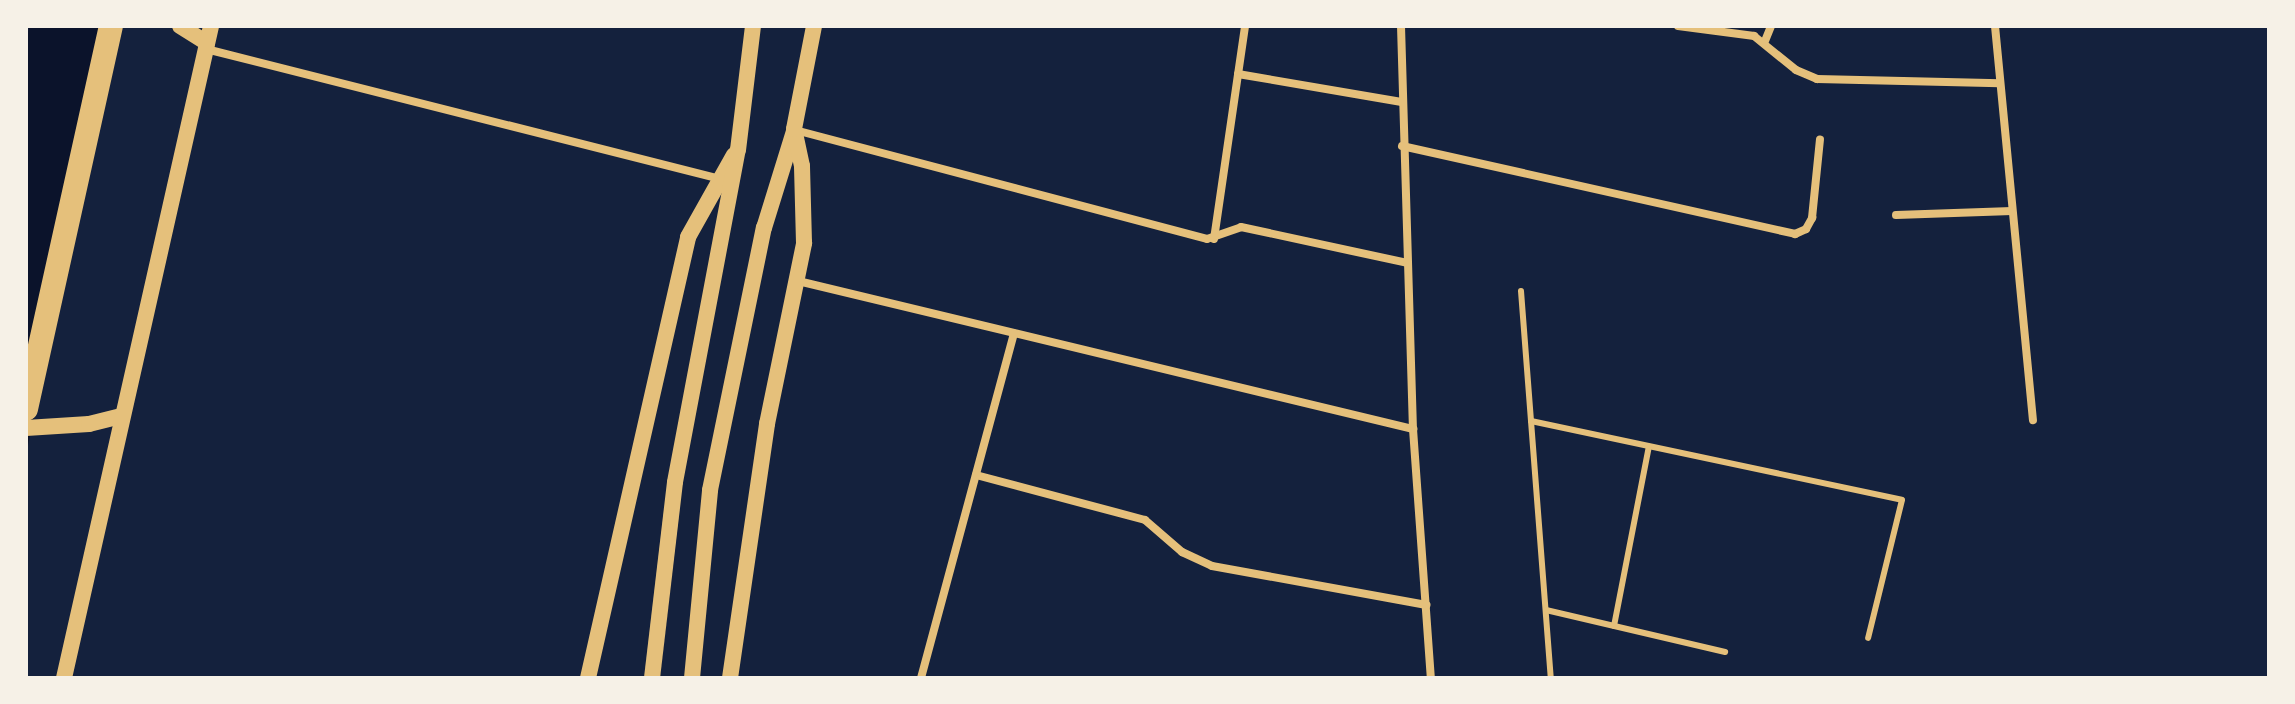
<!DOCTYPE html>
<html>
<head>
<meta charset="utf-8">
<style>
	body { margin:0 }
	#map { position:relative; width:2295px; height:704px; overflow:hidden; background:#14213d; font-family:Quicksand,sans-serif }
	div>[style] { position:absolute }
	.water>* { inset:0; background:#0b132b }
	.service>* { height:6px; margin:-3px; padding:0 3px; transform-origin:3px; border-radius:3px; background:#e5c07b }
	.minor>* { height:8px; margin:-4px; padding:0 4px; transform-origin:4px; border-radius:4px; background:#e5c07b }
	.secondary>* { height:16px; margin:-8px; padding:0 8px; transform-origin:8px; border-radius:8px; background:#e5c07b }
	.motorway>* { height:24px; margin:-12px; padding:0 12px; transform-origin:12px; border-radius:12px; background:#e5c07b }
	span { translate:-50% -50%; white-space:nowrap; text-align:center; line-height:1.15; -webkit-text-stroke:8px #f6f1e7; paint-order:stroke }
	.frame { position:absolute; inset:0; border:28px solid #f6f1e7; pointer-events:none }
</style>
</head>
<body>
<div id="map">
	<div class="water">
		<i style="clip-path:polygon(29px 26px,117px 26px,26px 455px,26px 44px)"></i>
	</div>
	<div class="service">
		<i style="left:1521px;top:291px;width:388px;rotate:85.6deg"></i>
		<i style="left:1531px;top:421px;width:379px;rotate:12deg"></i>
		<i style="left:1902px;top:500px;width:142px;rotate:103.8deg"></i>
		<i style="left:1546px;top:610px;width:184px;rotate:13.2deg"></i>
		<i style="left:1614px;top:626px;width:183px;rotate:-79deg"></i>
	</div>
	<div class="minor">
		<i style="left:1401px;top:26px;width:403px;rotate:88.3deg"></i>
		<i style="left:1413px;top:429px;width:250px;rotate:85.9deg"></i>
		<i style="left:1678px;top:26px;width:77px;rotate:7.5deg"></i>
		<i style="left:1754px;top:36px;width:54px;rotate:39deg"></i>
		<i style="left:1796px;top:70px;width:23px;rotate:23deg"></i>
		<i style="left:1817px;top:79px;width:183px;rotate:1.3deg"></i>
		<i style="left:1995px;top:26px;width:396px;rotate:84.5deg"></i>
		<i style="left:1765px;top:41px;width:16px;rotate:-68deg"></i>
		<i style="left:206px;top:49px;width:527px;rotate:14.17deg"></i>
		<i style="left:1238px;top:74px;width:166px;rotate:9.7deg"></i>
		<i style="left:795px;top:130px;width:426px;rotate:14.8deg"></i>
		<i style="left:1207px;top:239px;width:36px;rotate:-19deg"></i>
		<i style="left:1241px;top:227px;width:170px;rotate:12.2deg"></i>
		<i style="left:1402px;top:146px;width:403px;rotate:12.6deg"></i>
		<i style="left:1795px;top:234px;width:12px;rotate:-24deg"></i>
		<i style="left:1806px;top:229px;width:13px;rotate:-61deg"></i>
		<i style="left:1812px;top:218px;width:79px;rotate:-84.2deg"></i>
		<i style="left:1896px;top:215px;width:116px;rotate:-2deg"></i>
		<i style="left:1214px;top:239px;width:215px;rotate:-81.7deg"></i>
		<i style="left:798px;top:281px;width:633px;rotate:13.53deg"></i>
		<i style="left:976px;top:475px;width:175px;rotate:14.9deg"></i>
		<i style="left:1145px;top:520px;width:49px;rotate:40.9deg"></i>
		<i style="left:1182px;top:552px;width:33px;rotate:25deg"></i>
		<i style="left:1212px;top:566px;width:218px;rotate:10.3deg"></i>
		<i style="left:921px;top:678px;width:357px;rotate:-74.9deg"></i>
	</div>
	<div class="secondary">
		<i style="left:180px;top:26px;width:32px;rotate:32deg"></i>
		<i style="left:26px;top:428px;width:63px;rotate:-3.6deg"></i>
		<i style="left:89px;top:424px;width:32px;rotate:-14deg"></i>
		<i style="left:64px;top:678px;width:668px;rotate:-77.29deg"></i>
		<i style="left:588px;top:678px;width:452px;rotate:-77.2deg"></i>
		<i style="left:688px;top:237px;width:94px;rotate:-60.7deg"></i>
		<i style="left:652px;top:678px;width:197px;rotate:-83.3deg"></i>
		<i style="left:675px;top:482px;width:338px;rotate:-79.3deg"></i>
		<i style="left:738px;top:150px;width:125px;rotate:-83.1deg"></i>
		<i style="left:692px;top:678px;width:189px;rotate:-84.5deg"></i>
		<i style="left:710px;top:490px;width:268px;rotate:-78.4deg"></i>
		<i style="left:764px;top:228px;width:102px;rotate:-72.8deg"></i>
		<i style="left:730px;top:678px;width:257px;rotate:-81.7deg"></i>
		<i style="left:767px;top:424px;width:185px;rotate:-78.4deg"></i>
		<i style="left:804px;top:243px;width:77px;rotate:-91.5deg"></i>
		<i style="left:802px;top:166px;width:38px;rotate:-102deg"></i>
		<i style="left:794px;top:129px;width:105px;rotate:-79deg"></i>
	</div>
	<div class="motorway">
		<i style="left:26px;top:409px;width:392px;rotate:-77.5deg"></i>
	</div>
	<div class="frame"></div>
</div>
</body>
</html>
